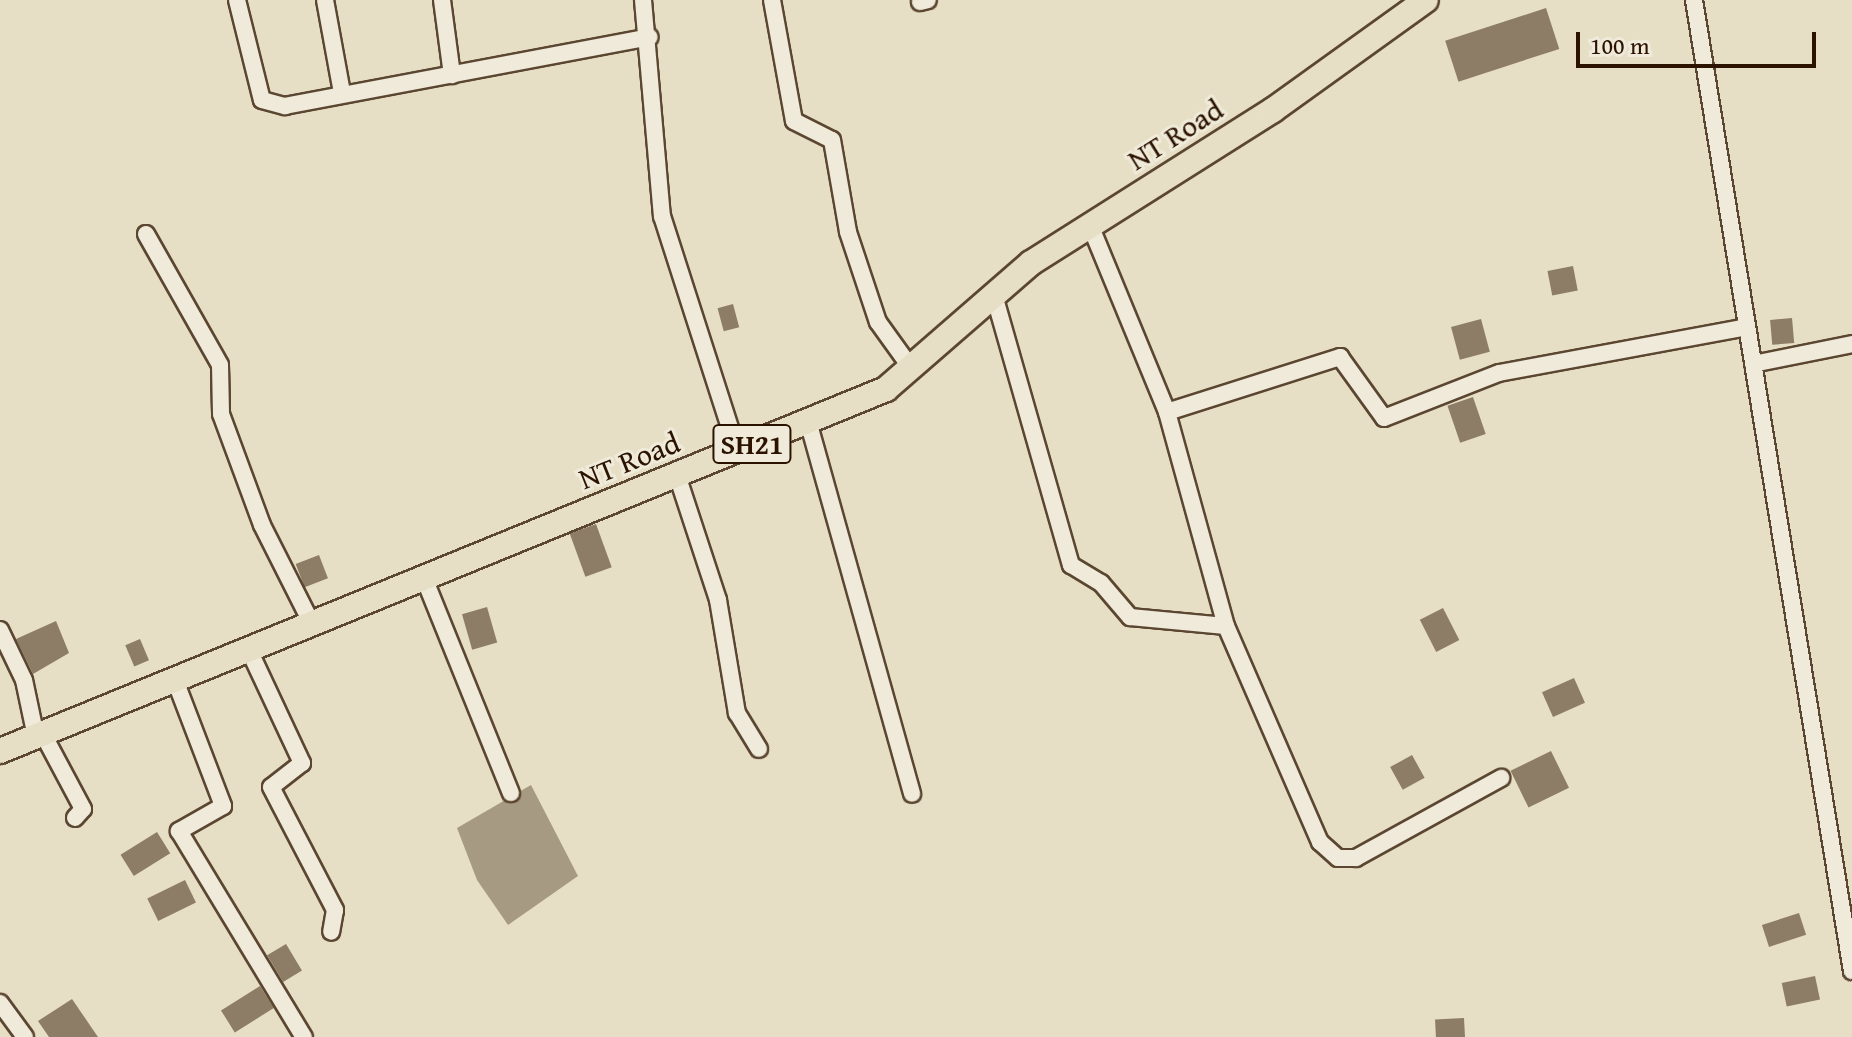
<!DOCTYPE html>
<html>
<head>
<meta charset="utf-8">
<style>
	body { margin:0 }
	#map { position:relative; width:1852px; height:1037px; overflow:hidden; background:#e7dfc5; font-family:"Gentium Book Plus",serif }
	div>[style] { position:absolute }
	.water>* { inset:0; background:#a79a82 }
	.building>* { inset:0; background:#8d7d66; transform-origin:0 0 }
	.roads { filter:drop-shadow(2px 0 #5b4631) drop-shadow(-2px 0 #5b4631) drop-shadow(0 2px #5b4631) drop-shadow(0 -2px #5b4631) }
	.street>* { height:16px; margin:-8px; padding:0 8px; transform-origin:8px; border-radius:8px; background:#efead9 }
	.primary>* { height:24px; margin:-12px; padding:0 12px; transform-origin:12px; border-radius:12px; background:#e7dfc5 }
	span { translate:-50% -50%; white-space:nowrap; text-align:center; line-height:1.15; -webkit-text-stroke:6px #efead9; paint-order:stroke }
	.shield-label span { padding:2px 6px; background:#efead9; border:2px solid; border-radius:6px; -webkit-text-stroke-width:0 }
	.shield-label { font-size:28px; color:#2c1300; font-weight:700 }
	.street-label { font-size:30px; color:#2c1300 }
	.scale { position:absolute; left:1576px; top:32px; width:240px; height:36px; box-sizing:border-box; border:4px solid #2c1300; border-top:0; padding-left:10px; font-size:24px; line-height:28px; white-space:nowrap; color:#2c1300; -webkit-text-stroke:6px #efead9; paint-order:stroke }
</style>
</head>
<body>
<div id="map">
	<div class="water">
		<i style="clip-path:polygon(531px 785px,578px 876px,508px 925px,477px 880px,457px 828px)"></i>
	</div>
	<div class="building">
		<i style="left:1546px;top:8px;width:43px;height:106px;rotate:72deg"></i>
		<i style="left:1573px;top:266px;width:25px;height:26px;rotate:79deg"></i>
		<i style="left:733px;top:304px;width:24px;height:16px;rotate:75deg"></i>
		<i style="left:1792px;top:318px;width:25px;height:22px;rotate:85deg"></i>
		<i style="left:1481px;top:319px;width:34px;height:31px;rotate:75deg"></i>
		<i style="left:1473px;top:397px;width:39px;height:27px;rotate:71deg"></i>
		<i style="left:596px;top:524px;width:46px;height:28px;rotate:70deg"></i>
		<i style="left:319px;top:555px;width:25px;height:25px;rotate:69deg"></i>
		<i style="left:487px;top:607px;width:37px;height:26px;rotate:74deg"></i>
		<i style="left:1443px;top:608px;width:36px;height:26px;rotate:63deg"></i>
		<i style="clip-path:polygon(56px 621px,69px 653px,33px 674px,16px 639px)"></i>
		<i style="left:140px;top:639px;width:23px;height:16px;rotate:67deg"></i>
		<i style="left:1574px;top:678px;width:27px;height:35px;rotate:66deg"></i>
		<i style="left:1551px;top:751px;width:41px;height:45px;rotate:64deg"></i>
		<i style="left:1412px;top:755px;width:26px;height:25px;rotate:61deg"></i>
		<i style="left:157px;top:832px;width:25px;height:43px;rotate:58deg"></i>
		<i style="left:185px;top:880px;width:25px;height:42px;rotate:64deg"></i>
		<i style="left:1799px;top:913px;width:23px;height:39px;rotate:72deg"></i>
		<i style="left:286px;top:944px;width:31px;height:22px;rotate:59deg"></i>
		<i style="left:1815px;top:976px;width:24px;height:34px;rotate:78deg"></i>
		<i style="left:260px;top:986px;width:26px;height:46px;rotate:58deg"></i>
		<i style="clip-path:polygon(72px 999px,98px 1037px,49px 1037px,38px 1021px)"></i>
		<i style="left:1464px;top:1018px;width:19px;height:29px;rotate:87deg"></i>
	</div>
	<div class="roads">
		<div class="street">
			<i style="left:237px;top:0;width:103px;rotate:76deg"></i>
			<i style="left:262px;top:100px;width:24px;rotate:15deg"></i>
			<i style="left:285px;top:106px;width:371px;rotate:-10.7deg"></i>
			<i style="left:325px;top:0;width:95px;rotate:79.6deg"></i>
			<i style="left:442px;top:0;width:76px;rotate:82.4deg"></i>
			<i style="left:643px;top:0;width:217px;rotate:85deg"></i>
			<i style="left:662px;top:216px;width:246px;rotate:72.2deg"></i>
			<i style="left:772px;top:0;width:123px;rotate:79.7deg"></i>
			<i style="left:794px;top:121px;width:42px;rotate:26.6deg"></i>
			<i style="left:832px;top:140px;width:93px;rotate:80.1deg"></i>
			<i style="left:848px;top:232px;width:95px;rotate:71.6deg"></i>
			<i style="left:878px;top:322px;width:57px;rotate:54.3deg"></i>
			<i style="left:1694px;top:0;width:984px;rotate:80.76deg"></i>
			<i style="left:920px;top:2px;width:8px;rotate:-14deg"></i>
			<i style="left:1090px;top:225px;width:202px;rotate:67.6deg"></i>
			<i style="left:1167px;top:412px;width:182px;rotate:-17.6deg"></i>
			<i style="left:1340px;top:357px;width:75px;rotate:54.2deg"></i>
			<i style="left:1384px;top:418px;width:123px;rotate:-21.4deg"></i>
			<i style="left:1499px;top:373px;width:252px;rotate:-10.5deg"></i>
			<i style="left:146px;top:234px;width:150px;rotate:60.5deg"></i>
			<i style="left:220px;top:365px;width:49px;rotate:88.8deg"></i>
			<i style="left:221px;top:414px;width:118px;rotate:69.7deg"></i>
			<i style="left:262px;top:525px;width:111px;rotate:63.2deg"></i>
			<i style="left:994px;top:295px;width:281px;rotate:74.1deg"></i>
			<i style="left:1071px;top:565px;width:35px;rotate:31deg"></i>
			<i style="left:1101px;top:583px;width:45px;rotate:49.5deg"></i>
			<i style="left:1130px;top:617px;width:96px;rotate:5.4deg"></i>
			<i style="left:1226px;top:626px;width:236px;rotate:66.5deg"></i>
			<i style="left:1320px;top:842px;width:24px;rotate:42deg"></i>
			<i style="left:1338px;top:858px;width:18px"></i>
			<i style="left:1356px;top:858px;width:166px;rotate:-28.9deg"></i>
			<i style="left:1753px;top:364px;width:101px;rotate:-11.4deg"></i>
			<i style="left:1167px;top:412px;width:222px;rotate:74.6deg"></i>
			<i style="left:808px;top:421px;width:387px;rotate:74.4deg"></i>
			<i style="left:677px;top:475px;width:132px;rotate:71.8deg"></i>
			<i style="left:718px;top:600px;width:115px;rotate:80.5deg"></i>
			<i style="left:737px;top:713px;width:42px;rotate:58.6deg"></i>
			<i style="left:424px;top:578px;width:232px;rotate:68deg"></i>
			<i style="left:0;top:630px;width:55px;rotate:64.4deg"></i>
			<i style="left:24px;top:680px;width:58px;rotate:78.1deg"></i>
			<i style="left:249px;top:650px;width:125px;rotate:64.9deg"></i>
			<i style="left:302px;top:763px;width:39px;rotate:142deg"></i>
			<i style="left:271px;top:787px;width:139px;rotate:62.5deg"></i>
			<i style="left:335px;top:910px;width:22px;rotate:100deg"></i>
			<i style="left:175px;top:680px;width:135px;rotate:69.1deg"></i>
			<i style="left:223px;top:806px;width:51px;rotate:150.4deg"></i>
			<i style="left:179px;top:831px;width:241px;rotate:58.8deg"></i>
			<i style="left:43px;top:734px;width:85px;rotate:61.9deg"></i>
			<i style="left:83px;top:809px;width:12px;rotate:132deg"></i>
			<i style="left:0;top:1003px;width:42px;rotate:53.7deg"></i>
		</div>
		<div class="primary">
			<i style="left:0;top:751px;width:957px;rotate:-22.22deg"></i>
			<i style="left:886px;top:389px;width:192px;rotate:-41deg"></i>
			<i style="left:1031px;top:263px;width:286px;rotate:-32.3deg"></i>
			<i style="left:1273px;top:110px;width:188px;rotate:-35.7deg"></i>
		</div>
	</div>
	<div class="shield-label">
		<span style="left:752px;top:444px">SH21</span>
	</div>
	<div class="street-label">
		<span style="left:1175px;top:134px;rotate:-32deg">NT Road</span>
		<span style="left:629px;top:460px;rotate:-22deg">NT Road</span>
	</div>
	<div class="scale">100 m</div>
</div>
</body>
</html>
